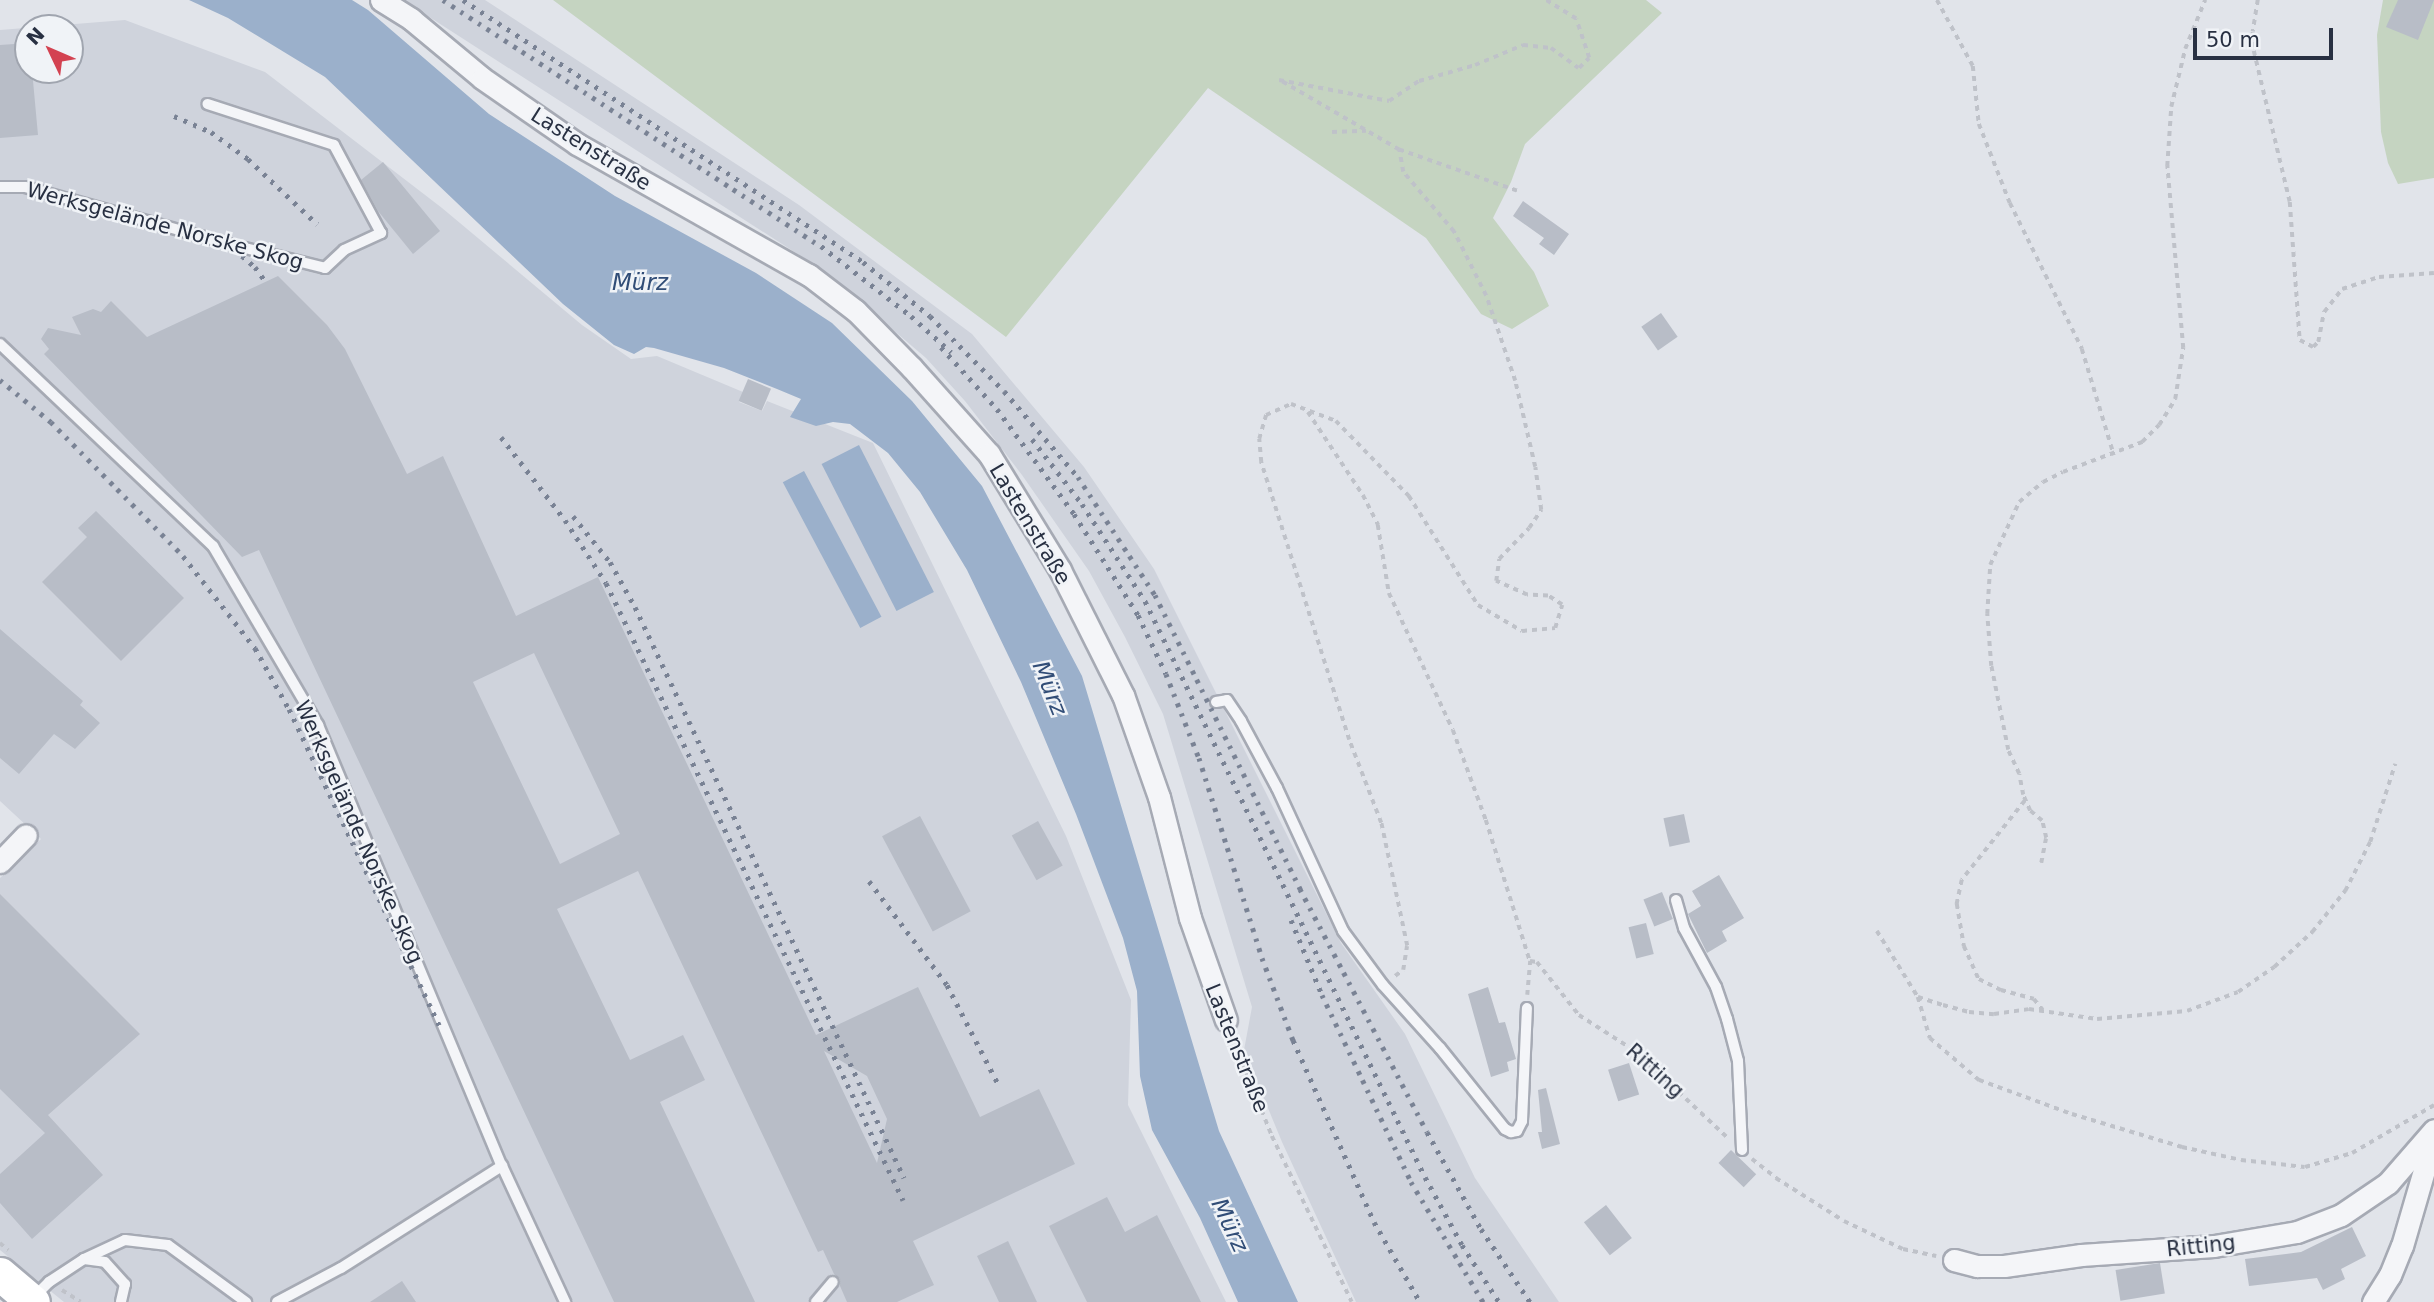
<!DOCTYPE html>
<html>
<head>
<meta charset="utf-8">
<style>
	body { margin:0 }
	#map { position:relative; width:2434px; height:1302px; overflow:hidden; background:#e1e4ea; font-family:"DejaVu Sans",sans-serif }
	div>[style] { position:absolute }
	.built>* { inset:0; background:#cfd3dc }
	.green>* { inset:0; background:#c5d4c1 }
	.water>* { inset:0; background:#9bb0cb; transform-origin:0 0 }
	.building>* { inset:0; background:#b8bdc7; transform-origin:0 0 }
	.path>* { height:3.5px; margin-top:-1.75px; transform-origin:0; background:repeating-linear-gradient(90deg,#bfc2c9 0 5px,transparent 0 10px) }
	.roads { filter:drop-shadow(2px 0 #a6aab4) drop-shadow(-2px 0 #a6aab4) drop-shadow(0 2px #a6aab4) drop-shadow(0 -2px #a6aab4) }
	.lane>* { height:10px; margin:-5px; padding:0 5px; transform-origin:5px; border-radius:5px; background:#f4f5f8 }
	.street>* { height:21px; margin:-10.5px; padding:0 10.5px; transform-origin:10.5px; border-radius:10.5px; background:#f4f5f8 }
	.primary>* { height:33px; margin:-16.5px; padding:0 16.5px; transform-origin:16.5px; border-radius:16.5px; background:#fff }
	.rail>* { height:5px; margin-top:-2.5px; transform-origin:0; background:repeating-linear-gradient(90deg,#798294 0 3.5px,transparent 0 10.5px) }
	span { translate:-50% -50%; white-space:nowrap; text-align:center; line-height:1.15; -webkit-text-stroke:5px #f0f3f7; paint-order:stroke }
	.street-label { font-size:21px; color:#283042 }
	.water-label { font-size:23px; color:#314d77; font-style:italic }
	.north { position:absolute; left:14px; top:14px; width:70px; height:70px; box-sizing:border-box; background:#f0f3f7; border:2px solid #a0a5af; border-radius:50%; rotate:314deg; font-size:19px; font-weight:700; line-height:28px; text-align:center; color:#283042 }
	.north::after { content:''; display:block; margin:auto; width:24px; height:32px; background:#d34251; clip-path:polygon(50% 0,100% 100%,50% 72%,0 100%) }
	.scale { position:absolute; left:2193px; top:28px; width:140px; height:32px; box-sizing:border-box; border:4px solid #283042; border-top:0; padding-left:9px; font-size:21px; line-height:24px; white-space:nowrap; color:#283042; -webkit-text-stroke:5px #f0f3f7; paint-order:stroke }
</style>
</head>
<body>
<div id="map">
	<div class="built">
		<i style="clip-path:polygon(403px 0,485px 0,799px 205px,972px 334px,1084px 467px,1154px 569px,1341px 943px,1405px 1034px,1475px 1178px,1559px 1302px,1356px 1302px,1282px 1142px,1244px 1050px,1252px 1007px,1163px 714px,1125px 637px,1089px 571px,1022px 475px,965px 401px,926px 358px,824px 271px)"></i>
		<i style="clip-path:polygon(evenodd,125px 20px,265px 72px,442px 208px,582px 325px,631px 359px,657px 356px,743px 392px,739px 402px,762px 411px,767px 401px,873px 443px,1066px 836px,1131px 1000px,1128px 1105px,1226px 1302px,64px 1302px,0 1250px,0 878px,41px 839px,0 801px,0 30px,125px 20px,28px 28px,70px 28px,70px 70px,28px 70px,28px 28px)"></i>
	</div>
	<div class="green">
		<i style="clip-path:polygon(553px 0,1646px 0,1662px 13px,1525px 144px,1511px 182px,1493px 218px,1534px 272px,1549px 306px,1512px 329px,1481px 314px,1426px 238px,1208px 88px,1006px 337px)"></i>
		<i style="clip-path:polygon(2383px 0,2434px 0,2434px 178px,2398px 184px,2388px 163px,2381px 132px,2377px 35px)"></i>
	</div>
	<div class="water">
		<i style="clip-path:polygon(189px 0,352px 0,368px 10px,489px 114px,615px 196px,756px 273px,832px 323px,912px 401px,982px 486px,1082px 676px,1219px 1131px,1298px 1302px,1238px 1302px,1200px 1218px,1152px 1130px,1140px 1076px,1137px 991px,1123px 938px,1076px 814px,1021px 682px,967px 570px,920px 492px,888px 453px,850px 424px,833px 422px,816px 426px,790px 417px,801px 399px,777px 389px,724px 368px,654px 348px,646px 347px,634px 354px,614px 345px,563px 304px,325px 77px,228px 18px)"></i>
		<i style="left:859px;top:445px;width:165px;height:42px;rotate:63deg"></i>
		<i style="left:804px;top:471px;width:165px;height:24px;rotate:62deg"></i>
	</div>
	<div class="building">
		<i style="clip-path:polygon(2398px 0,2434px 0,2418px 40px,2386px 27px)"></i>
		<i style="clip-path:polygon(28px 43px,28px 70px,32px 70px,38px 135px,0 138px,0 45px)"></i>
		<i style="clip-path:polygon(383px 162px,440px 231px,413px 254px,378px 211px,361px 180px)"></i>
		<i style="clip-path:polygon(1523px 201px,1569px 234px,1554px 255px,1539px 244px,1544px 238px,1513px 216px)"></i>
		<i style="clip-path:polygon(evenodd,278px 276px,327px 325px,345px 349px,407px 474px,443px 456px,516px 616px,598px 577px,816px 1035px,918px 987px,980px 1117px,1039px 1089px,1075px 1164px,913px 1241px,934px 1285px,897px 1302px,847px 1302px,840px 1286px,840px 1279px,834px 1274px,823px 1250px,818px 1252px,638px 871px,557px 909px,630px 1060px,683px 1035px,705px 1080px,660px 1102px,755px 1302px,614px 1302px,259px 550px,242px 557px,44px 354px,49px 349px,41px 339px,48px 328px,81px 335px,72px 317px,93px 309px,101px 312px,111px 301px,147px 337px,278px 276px,534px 653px,620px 834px,560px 864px,473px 682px,534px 653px,278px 276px,824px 1051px,867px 1076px,887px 1119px,877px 1163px,824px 1051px)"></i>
		<i style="left:1661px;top:313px;width:29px;height:24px;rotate:55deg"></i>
		<i style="left:748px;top:379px;width:25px;height:24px;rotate:23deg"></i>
		<i style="clip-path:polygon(96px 511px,184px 598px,121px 661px,42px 582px,87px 537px,78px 528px)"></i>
		<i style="clip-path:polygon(0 629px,83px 701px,80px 705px,100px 723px,75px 749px,54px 734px,19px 774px,0 758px)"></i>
		<i style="left:1684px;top:814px;width:29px;height:21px;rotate:78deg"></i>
		<i style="left:920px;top:816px;width:108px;height:43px;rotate:62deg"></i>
		<i style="left:1038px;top:821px;width:51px;height:30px;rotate:61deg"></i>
		<i style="clip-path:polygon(1719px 875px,1744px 918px,1722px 931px,1727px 941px,1707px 953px,1688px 914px,1701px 906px,1692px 891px)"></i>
		<i style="left:1662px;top:892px;width:29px;height:20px;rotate:68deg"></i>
		<i style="clip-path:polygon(0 894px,140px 1034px,48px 1115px,103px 1175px,32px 1239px,0 1203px,0 1174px,45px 1133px,0 1089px)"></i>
		<i style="left:1646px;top:923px;width:32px;height:18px;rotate:76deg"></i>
		<i style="clip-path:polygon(1488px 987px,1499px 1023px,1505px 1022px,1516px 1059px,1507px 1062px,1509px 1071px,1491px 1077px,1468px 994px)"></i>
		<i style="left:1629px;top:1063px;width:33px;height:22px;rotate:72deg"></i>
		<i style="clip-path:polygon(1546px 1088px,1560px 1144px,1542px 1149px,1538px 1132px,1542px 1132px,1538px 1090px)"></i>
		<i style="left:1731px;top:1150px;width:35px;height:18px;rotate:44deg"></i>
		<i style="clip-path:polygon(1107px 1197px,1125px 1232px,1157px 1215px,1201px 1302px,1087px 1302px,1049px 1226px)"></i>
		<i style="left:1606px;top:1205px;width:42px;height:28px;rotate:52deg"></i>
		<i style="clip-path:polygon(2352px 1227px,2366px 1256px,2341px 1269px,2345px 1279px,2323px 1290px,2317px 1278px,2249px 1286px,2245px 1259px,2301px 1252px)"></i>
		<i style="clip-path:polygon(1008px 1241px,1037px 1302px,999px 1302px,977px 1256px)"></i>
		<i style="left:2160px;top:1263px;width:31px;height:45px;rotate:81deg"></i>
		<i style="clip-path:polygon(402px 1281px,416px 1302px,370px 1302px)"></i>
	</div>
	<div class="path">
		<i style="left:1937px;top:0;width:75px;rotate:61.4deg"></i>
		<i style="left:1973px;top:66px;width:58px;rotate:84.1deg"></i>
		<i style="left:1979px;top:124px;width:85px;rotate:68.6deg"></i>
		<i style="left:2010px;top:203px;width:163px;rotate:63.7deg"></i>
		<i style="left:2082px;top:349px;width:111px;rotate:73.2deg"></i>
		<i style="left:2258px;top:0;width:32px;rotate:99deg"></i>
		<i style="left:2253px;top:32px;width:19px;rotate:87deg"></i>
		<i style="left:2254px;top:51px;width:155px;rotate:76.6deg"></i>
		<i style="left:2290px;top:202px;width:138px;rotate:85.9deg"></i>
		<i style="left:2300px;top:340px;width:15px;rotate:28deg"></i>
		<i style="left:2313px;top:347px;width:7px;rotate:-45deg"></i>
		<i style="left:2318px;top:342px;width:31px;rotate:-79deg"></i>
		<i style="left:2324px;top:312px;width:29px;rotate:-52deg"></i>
		<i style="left:2342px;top:289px;width:39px;rotate:-18deg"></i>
		<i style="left:2379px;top:277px;width:55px;rotate:-4.2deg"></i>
		<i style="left:1332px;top:132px;width:34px;rotate:-2deg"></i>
		<i style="left:1517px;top:191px;width:125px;rotate:-160.8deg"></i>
		<i style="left:1399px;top:150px;width:139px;rotate:-149.7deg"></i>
		<i style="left:1279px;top:80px;width:112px;rotate:10.8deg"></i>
		<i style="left:1389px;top:101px;width:36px;rotate:-34deg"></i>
		<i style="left:1419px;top:81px;width:58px;rotate:-15.9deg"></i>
		<i style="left:1475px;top:65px;width:52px;rotate:-22.6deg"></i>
		<i style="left:1523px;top:45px;width:28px;rotate:6deg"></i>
		<i style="left:1551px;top:48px;width:34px;rotate:36deg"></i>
		<i style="left:1579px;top:68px;width:14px;rotate:-45deg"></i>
		<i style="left:1589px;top:58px;width:41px;rotate:-108.4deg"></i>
		<i style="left:1576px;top:19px;width:36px;rotate:-148deg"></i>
		<i style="left:1308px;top:412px;width:100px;rotate:56.5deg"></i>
		<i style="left:1363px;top:495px;width:34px;rotate:63deg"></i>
		<i style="left:1378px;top:525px;width:69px;rotate:80.8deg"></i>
		<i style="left:1389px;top:593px;width:151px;rotate:65deg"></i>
		<i style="left:1453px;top:730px;width:96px;rotate:69.9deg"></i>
		<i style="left:1486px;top:820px;width:148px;rotate:72.7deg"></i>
		<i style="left:2025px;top:801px;width:101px;rotate:128.6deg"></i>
		<i style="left:1962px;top:880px;width:25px;rotate:102deg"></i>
		<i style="left:1957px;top:904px;width:43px;rotate:80.5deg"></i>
		<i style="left:1964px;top:946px;width:36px;rotate:66deg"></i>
		<i style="left:1979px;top:979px;width:25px;rotate:27deg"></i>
		<i style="left:2001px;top:990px;width:34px;rotate:15deg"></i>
		<i style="left:2034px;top:999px;width:14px;rotate:51deg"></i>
		<i style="left:2041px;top:863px;width:25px;rotate:-79deg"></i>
		<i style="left:2046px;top:838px;width:17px;rotate:-103deg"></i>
		<i style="left:2042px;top:821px;width:16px;rotate:-140deg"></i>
		<i style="left:2030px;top:811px;width:17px;rotate:-114deg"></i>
		<i style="left:2023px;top:795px;width:21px;rotate:-101deg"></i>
		<i style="left:2019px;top:774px;width:26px;rotate:-115deg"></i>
		<i style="left:2008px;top:750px;width:86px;rotate:-101.4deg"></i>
		<i style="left:1991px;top:666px;width:52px;rotate:-94.4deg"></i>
		<i style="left:1987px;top:614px;width:49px;rotate:-86.5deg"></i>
		<i style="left:1990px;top:565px;width:69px;rotate:-65.3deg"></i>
		<i style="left:2019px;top:502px;width:31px;rotate:-40deg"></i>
		<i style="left:2043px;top:482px;width:22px;rotate:-27deg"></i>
		<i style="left:2063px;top:472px;width:85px;rotate:-20.8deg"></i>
		<i style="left:2142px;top:442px;width:24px;rotate:-45deg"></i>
		<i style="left:2159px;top:425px;width:31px;rotate:-58deg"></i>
		<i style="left:2175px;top:399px;width:52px;rotate:-81.1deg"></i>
		<i style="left:2183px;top:348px;width:183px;rotate:-95deg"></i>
		<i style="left:2167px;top:166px;width:59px;rotate:-86.1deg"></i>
		<i style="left:2171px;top:107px;width:60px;rotate:-76.4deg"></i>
		<i style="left:2185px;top:49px;width:53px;rotate:-67.8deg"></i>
		<i style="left:1877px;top:931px;width:78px;rotate:58.2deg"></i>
		<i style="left:1918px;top:997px;width:26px;rotate:18deg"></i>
		<i style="left:1943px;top:1005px;width:27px;rotate:15deg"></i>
		<i style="left:1969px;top:1012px;width:25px;rotate:5deg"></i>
		<i style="left:1994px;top:1014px;width:35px;rotate:-8deg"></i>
		<i style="left:2029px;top:1009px;width:69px;rotate:8.4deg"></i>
		<i style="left:2097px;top:1019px;width:90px;rotate:-5.1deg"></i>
		<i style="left:2187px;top:1011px;width:54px;rotate:-20.4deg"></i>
		<i style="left:2238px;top:992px;width:44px;rotate:-34.8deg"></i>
		<i style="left:2274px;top:967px;width:52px;rotate:-42.6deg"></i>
		<i style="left:2312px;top:932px;width:53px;rotate:-51.2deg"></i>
		<i style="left:2345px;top:891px;width:55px;rotate:-63deg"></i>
		<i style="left:2370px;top:842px;width:82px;rotate:-72.2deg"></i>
		<i style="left:1395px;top:976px;width:10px;rotate:-37deg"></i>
		<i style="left:1403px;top:970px;width:24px;rotate:-81deg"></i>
		<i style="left:1407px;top:946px;width:126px;rotate:-101.9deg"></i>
		<i style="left:1381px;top:823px;width:89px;rotate:-111.1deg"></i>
		<i style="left:1349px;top:740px;width:292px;rotate:-107.6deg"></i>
		<i style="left:1261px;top:462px;width:23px;rotate:-95deg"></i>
		<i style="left:1259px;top:439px;width:25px;rotate:-74deg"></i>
		<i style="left:1266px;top:415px;width:27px;rotate:-24deg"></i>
		<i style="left:1291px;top:404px;width:48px;rotate:20.7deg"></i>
		<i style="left:1336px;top:421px;width:105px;rotate:45.8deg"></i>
		<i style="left:1409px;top:496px;width:129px;rotate:57.7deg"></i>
		<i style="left:1478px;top:605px;width:51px;rotate:30.6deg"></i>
		<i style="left:1522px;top:631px;width:33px;rotate:-5deg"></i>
		<i style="left:1555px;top:628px;width:24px;rotate:-73deg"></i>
		<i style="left:1562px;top:605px;width:17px;rotate:-147deg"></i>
		<i style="left:1548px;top:596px;width:21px;rotate:-177deg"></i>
		<i style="left:1527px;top:595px;width:34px;rotate:-156deg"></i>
		<i style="left:1496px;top:581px;width:22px;rotate:-82deg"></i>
		<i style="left:1499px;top:559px;width:43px;rotate:-45.9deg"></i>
		<i style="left:1529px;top:528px;width:22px;rotate:-56deg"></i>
		<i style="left:1541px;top:510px;width:43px;rotate:-97.9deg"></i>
		<i style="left:1535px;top:467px;width:88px;rotate:-103.1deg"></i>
		<i style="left:1515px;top:381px;width:90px;rotate:-108.8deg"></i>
		<i style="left:1486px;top:296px;width:72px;rotate:-116.6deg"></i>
		<i style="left:1454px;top:232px;width:79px;rotate:-130.4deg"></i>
		<i style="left:1403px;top:172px;width:22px;rotate:-100deg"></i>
		<i style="left:1527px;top:995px;width:34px;rotate:-85deg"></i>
		<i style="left:1530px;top:961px;width:7px;rotate:8deg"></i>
		<i style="left:1537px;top:962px;width:68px;rotate:51.6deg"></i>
		<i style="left:1579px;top:1015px;width:67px;rotate:32.7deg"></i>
		<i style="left:1635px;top:1051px;width:127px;rotate:43.1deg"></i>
		<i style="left:1918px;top:997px;width:43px;rotate:73.7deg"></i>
		<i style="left:1930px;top:1038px;width:65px;rotate:40.6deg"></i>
		<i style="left:1979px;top:1080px;width:99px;rotate:20.1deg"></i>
		<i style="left:2072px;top:1114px;width:115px;rotate:16.7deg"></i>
		<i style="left:2182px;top:1147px;width:60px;rotate:12.4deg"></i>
		<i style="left:2241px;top:1160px;width:64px;rotate:6.2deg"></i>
		<i style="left:2305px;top:1167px;width:49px;rotate:-16.6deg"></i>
		<i style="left:2352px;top:1153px;width:95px;rotate:-30.3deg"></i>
		<i style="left:1232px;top:1036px;width:108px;rotate:68.2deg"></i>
		<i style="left:1272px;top:1136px;width:184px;rotate:64.3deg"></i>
		<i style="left:1752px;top:1159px;width:31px;rotate:38deg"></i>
		<i style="left:1776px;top:1178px;width:80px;rotate:32.3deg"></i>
		<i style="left:1844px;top:1221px;width:65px;rotate:25.4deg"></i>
		<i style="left:1903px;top:1249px;width:34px;rotate:12deg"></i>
		<i style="left:0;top:1243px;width:11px;rotate:41deg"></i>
		<i style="left:62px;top:1290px;width:22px;rotate:32deg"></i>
	</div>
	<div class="roads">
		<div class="lane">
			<i style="left:0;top:187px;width:25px"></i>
			<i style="left:25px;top:187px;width:212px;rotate:15.6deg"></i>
			<i style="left:229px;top:244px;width:99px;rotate:14deg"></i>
			<i style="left:325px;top:268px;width:26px;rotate:-43deg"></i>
			<i style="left:344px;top:250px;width:41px;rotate:-24.7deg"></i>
			<i style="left:381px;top:233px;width:100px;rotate:-118.1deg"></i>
			<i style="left:334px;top:145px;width:133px;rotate:-162deg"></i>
			<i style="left:0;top:344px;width:294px;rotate:43.5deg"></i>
			<i style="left:213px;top:546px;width:208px;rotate:59.6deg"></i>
			<i style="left:318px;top:725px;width:478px;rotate:67.4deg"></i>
			<i style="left:502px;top:1166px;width:150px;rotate:65.1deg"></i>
			<i style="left:1216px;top:702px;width:11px;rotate:-10deg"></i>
			<i style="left:1227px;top:700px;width:25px;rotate:56deg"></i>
			<i style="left:1241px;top:721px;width:76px;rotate:61.8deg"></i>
			<i style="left:1277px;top:788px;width:157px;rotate:65.2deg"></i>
			<i style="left:1343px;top:931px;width:67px;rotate:53.5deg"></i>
			<i style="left:1383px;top:985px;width:85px;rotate:47.9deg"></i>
			<i style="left:1440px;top:1048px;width:104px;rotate:51.3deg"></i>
			<i style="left:1505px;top:1129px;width:7px;rotate:27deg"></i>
			<i style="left:1511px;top:1132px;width:6px;rotate:-9deg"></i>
			<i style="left:1517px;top:1131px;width:11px;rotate:-63deg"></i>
			<i style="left:1522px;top:1121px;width:113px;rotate:-87.5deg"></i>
			<i style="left:1676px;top:900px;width:29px;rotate:74deg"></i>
			<i style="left:1684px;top:928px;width:67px;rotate:61.5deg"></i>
			<i style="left:1716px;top:987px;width:34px;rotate:71deg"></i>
			<i style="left:1727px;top:1019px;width:43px;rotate:75.3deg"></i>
			<i style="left:1738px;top:1061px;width:89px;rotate:87.4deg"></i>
			<i style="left:84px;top:1259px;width:45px;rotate:-24.9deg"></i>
			<i style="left:125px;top:1240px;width:43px;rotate:6.6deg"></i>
			<i style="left:168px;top:1245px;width:97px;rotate:36.2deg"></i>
			<i style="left:33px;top:1298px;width:23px;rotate:-45deg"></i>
			<i style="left:49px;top:1282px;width:42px;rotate:-33.3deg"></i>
			<i style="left:84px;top:1259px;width:21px;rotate:8deg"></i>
			<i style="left:105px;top:1262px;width:30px;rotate:48deg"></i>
			<i style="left:125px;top:1284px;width:18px;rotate:103deg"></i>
			<i style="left:277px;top:1302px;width:72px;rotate:-28deg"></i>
			<i style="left:341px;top:1268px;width:191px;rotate:-32.4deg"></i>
			<i style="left:816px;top:1302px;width:26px;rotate:-50deg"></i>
		</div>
		<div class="street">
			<i style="left:381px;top:0;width:36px;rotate:32deg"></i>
			<i style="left:411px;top:19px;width:92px;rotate:39.7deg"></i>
			<i style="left:482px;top:78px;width:116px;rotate:34.8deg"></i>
			<i style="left:577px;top:144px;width:266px;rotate:29.5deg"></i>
			<i style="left:809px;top:275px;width:59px;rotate:37.5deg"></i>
			<i style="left:856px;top:311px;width:80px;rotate:45.5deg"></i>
			<i style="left:912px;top:368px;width:115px;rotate:48.2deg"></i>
			<i style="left:989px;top:454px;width:136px;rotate:58.5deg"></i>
			<i style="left:1060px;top:570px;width:140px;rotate:63.3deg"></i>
			<i style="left:1123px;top:695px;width:108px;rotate:70.6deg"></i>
			<i style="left:1159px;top:797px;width:125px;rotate:75.6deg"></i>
			<i style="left:1190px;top:918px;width:108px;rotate:70.6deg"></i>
			<i style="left:0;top:862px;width:37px;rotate:-46deg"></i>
			<i style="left:1954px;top:1260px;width:24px;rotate:15deg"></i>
			<i style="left:1977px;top:1266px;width:27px"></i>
			<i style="left:2004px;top:1266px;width:78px;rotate:-8.1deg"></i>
			<i style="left:2081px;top:1255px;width:133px;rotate:-3.9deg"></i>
			<i style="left:2214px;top:1246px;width:84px;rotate:-9.6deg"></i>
			<i style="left:2297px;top:1232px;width:47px;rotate:-21.1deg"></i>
			<i style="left:2341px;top:1215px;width:57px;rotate:-34.2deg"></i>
			<i style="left:2388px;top:1183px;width:70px;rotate:-49deg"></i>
			<i style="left:2373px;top:1302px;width:32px;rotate:-58deg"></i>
			<i style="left:2390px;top:1275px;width:31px;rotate:-68deg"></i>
			<i style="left:2402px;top:1246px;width:115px;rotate:-73.8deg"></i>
		</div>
		<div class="primary">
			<i style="left:0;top:1274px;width:43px;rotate:40.3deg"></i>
		</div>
	</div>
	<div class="rail">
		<i style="left:443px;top:0;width:451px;rotate:33.1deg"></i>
		<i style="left:821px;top:246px;width:114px;rotate:37.9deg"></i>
		<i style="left:911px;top:316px;width:54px;rotate:42deg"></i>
		<i style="left:463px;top:0;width:478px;rotate:33.2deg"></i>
		<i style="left:863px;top:262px;width:86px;rotate:38.9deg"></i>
		<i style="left:930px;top:316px;width:105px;rotate:45.4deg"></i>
		<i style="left:1004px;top:391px;width:113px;rotate:49.3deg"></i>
		<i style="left:1078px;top:477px;width:141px;rotate:56.9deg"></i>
		<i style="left:1155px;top:595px;width:328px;rotate:63.7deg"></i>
		<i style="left:1300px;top:889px;width:274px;rotate:62.4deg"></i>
		<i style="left:1427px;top:1132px;width:111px;rotate:60.9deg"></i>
		<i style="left:1481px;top:1229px;width:88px;rotate:56.1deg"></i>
		<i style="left:174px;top:116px;width:40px;rotate:23.4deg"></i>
		<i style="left:211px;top:132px;width:46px;rotate:36.1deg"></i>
		<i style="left:248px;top:159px;width:95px;rotate:43.3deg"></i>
		<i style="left:218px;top:235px;width:49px;rotate:40.9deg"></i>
		<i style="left:255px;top:267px;width:19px;rotate:54deg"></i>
		<i style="left:941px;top:347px;width:84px;rotate:47.9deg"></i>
		<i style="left:997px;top:409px;width:130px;rotate:53.7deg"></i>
		<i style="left:1074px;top:514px;width:120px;rotate:57.6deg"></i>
		<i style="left:1138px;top:615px;width:65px;rotate:64.6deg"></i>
		<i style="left:1166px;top:674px;width:90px;rotate:68.6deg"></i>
		<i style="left:1199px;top:758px;width:210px;rotate:72.5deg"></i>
		<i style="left:1262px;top:958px;width:88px;rotate:69.3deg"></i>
		<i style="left:1293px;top:1040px;width:199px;rotate:66deg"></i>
		<i style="left:1374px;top:1222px;width:92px;rotate:60.1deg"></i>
		<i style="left:0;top:380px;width:66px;rotate:39.5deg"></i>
		<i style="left:51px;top:422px;width:188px;rotate:45.4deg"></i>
		<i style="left:183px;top:556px;width:117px;rotate:52deg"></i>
		<i style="left:255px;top:648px;width:70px;rotate:60.9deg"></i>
		<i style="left:289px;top:709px;width:350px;rotate:64.6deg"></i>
		<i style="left:501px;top:437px;width:105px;rotate:52.4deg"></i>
		<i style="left:565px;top:520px;width:75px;rotate:56.9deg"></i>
		<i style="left:606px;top:583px;width:685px;rotate:64.3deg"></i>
		<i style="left:1032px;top:439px;width:82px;rotate:52.4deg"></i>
		<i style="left:1082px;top:504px;width:116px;rotate:57deg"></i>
		<i style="left:1145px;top:601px;width:640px;rotate:64.08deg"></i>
		<i style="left:1425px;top:1177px;width:77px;rotate:61.4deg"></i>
		<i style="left:1462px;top:1245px;width:68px;rotate:57deg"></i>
		<i style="left:573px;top:516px;width:59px;rotate:51.2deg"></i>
		<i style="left:610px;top:562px;width:51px;rotate:60.9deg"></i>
		<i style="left:635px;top:607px;width:631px;rotate:64.77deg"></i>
		<i style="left:869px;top:881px;width:130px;rotate:53.1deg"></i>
		<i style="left:947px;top:985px;width:109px;rotate:62.7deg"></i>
		<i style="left:1291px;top:920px;width:81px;rotate:67.5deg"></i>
		<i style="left:1322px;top:995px;width:207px;rotate:64.5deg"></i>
		<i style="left:1411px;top:1182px;width:140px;rotate:59deg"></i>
	</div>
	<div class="street-label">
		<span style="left:591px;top:149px;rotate:32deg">Lastenstraße</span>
		<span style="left:165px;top:226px;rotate:15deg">Werksgelände Norske Skog</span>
		<span style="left:1030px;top:524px;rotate:59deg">Lastenstraße</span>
		<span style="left:359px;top:832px;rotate:66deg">Werksgelände Norske Skog</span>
		<span style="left:1237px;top:1048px;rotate:68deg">Lastenstraße</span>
		<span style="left:1655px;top:1071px;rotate:42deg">Ritting</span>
		<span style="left:2201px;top:1246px;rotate:-6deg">Ritting</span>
	</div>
	<div class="water-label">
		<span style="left:640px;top:282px">Mürz</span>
		<span style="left:1050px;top:688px;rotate:68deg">Mürz</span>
		<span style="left:1230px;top:1225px;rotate:65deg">Mürz</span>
	</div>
	<div class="north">N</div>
	<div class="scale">50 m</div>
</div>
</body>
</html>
